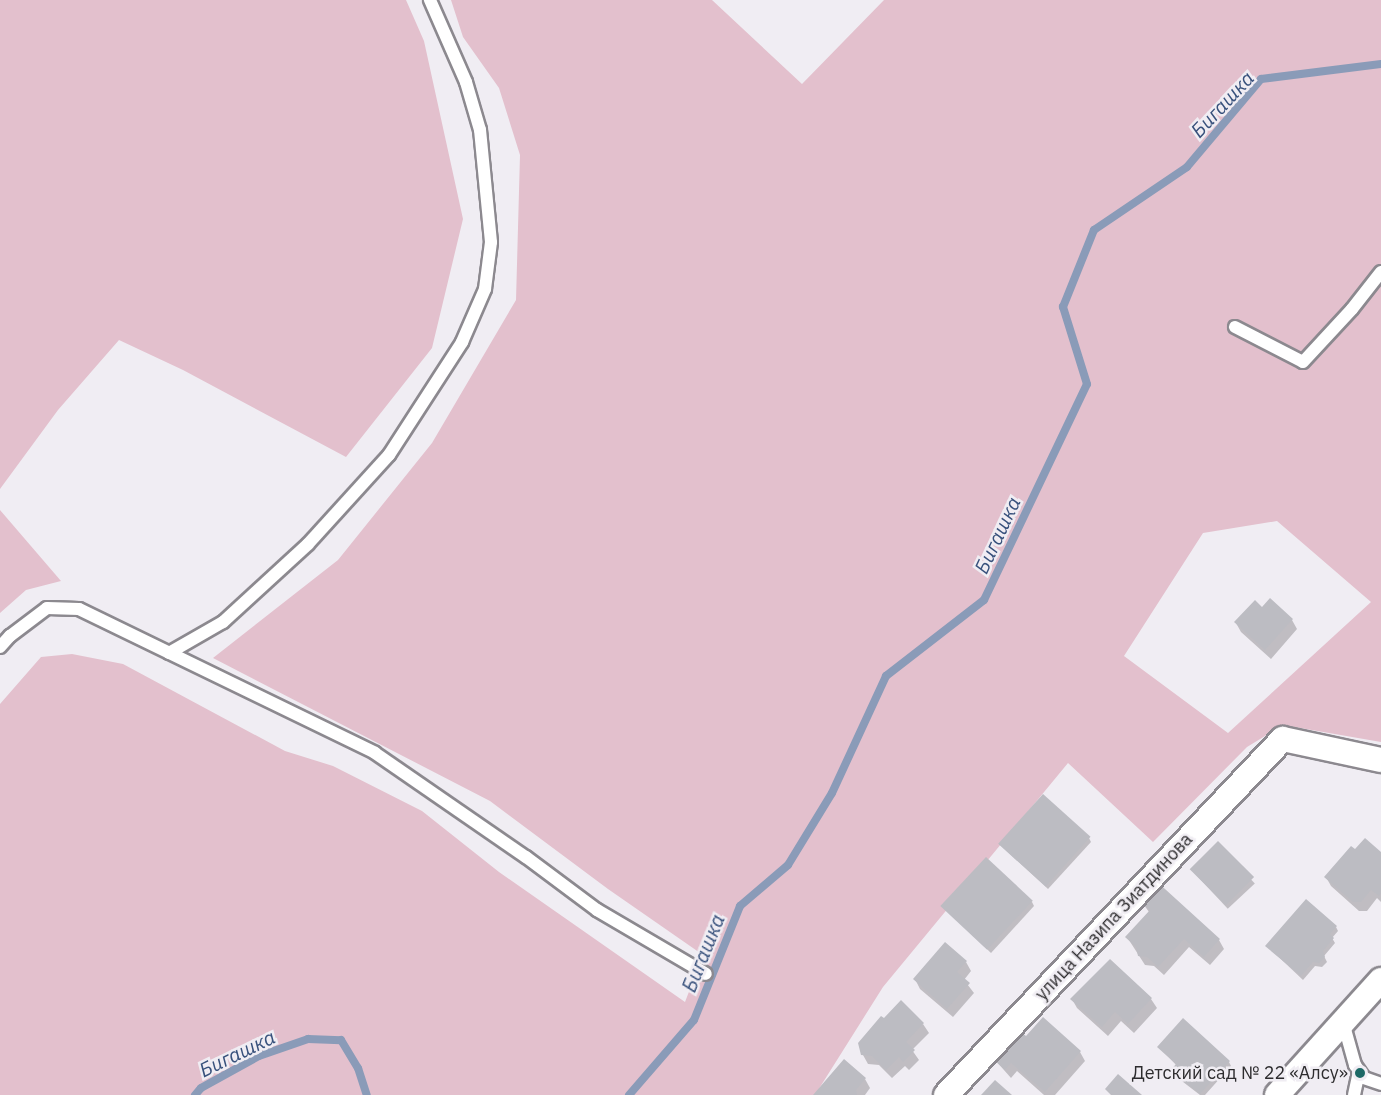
<!DOCTYPE html>
<html>
<head>
<meta charset="utf-8">
<style>
	body { margin:0 }
	#map { position:relative; width:1381px; height:1095px; overflow:hidden; background:#f0edf3; font-family:"IBM Plex Sans",sans-serif }
	div>[style] { position:absolute }
	.green>* { inset:0; background:#e3c0cd }
	.shadow>* { inset:0; background:#0003; transform-origin:0 0 }
	.stream>* { height:8px; margin:-4px; padding:0 4px; transform-origin:4px; border-radius:4px; background:#8a9bb8 }
	.building>* { inset:0; background:#bcbcc2; transform-origin:0 0 }
	.roads { filter:drop-shadow(2px 0 #8c898f) drop-shadow(-2px 0 #8c898f) drop-shadow(0 2px #8c898f) drop-shadow(0 -2px #8c898f) }
	.lane>* { height:12px; margin:-6px; padding:0 6px; transform-origin:6px; border-radius:6px; background:#fff }
	.street>* { height:24px; margin:-12px; padding:0 12px; transform-origin:12px; border-radius:12px; background:#fff }
	.dots>* { width:16px; height:16px; translate:-50% -50%; box-sizing:border-box; border:3px solid #f0edf3; border-radius:50% }
	span { translate:-50% -50%; white-space:nowrap; text-align:center; line-height:1.15; -webkit-text-stroke:5px #f0edf3; paint-order:stroke }
	.street-label { font-size:18px; color:#2d2c2e }
	.poi-label { font-size:18px; color:#2d2c2e }
	.right { translate:-100% -50%; text-align:right }
	.water-label { font-size:20px; color:#38517c; font-style:italic }
</style>
</head>
<body>
<div id="map">
	<div class="green">
		<i style="clip-path:polygon(0 0,406px 0,424px 41px,463px 219px,432px 348px,346px 457px,183px 370px,119px 340px,58px 410px,0 489px)"></i>
		<i style="clip-path:polygon(evenodd,451px 0,712px 0,802px 84px,884px 0,1381px 0,1381px 742px,1283px 725px,1247px 747px,1153px 842px,1068px 763px,883px 987px,815px 1095px,0 1095px,0 704px,41px 657px,72px 654px,123px 664px,285px 751px,333px 766px,422px 811px,499px 872px,685px 1002px,703px 955px,608px 889px,490px 801px,213px 658px,338px 560px,432px 443px,516px 300px,520px 155px,499px 88px,463px 37px,451px 0,1277px 521px,1371px 602px,1228px 733px,1124px 656px,1203px 533px,1277px 521px)"></i>
		<i style="clip-path:polygon(0 510px,61px 581px,26px 590px,0 613px)"></i>
	</div>
	<div class="shadow">
		<i style="clip-path:polygon(1270px 601px,1292px 620px,1297px 629px,1271px 659px,1241px 632px,1236px 623px,1263px 609px)"></i>
		<i style="clip-path:polygon(1089px 838px,1091px 842px,1048px 889px,999px 844px)"></i>
		<i style="left:1218px;top:844px;width:54px;height:37px;rotate:47deg"></i>
		<i style="clip-path:polygon(1355px 852px,1381px 854px,1381px 902px,1377px 898px,1367px 911px,1359px 911px,1331px 886px,1326px 877px)"></i>
		<i style="clip-path:polygon(1139px 898px,1219px 940px,1224px 949px,1210px 965px,1189px 947px,1164px 975px,1154px 966px,1145px 965px,1127px 937px,1149px 912px)"></i>
		<i style="clip-path:polygon(1032px 902px,1034px 906px,991px 953px,943px 907px)"></i>
		<i style="clip-path:polygon(1336px 927px,1338px 931px,1332px 938px,1335px 943px,1324px 956px,1327px 962px,1322px 967px,1315px 966px,1303px 980px,1267px 946px)"></i>
		<i style="clip-path:polygon(966px 962px,971px 971px,964px 980px,974px 993px,953px 1017px,920px 989px,915px 979px)"></i>
		<i style="clip-path:polygon(1072px 999px,1151px 999px,1157px 1008px,1134px 1033px,1121px 1021px,1108px 1036px,1077px 1008px)"></i>
		<i style="clip-path:polygon(923px 1024px,929px 1033px,912px 1050px,919px 1060px,909px 1070px,905px 1066px,892px 1078px,879px 1065px,868px 1064px,863px 1055px)"></i>
		<i style="clip-path:polygon(1159px 1047px,1229px 1062px,1231px 1066px,1205px 1095px,1200px 1095px,1174px 1075px,1172px 1071px,1177px 1066px)"></i>
		<i style="clip-path:polygon(1080px 1052px,1085px 1061px,1055px 1095px,1044px 1095px,1017px 1071px,1011px 1078px,996px 1061px)"></i>
		<i style="clip-path:polygon(865px 1079px,870px 1088px,865px 1095px,815px 1095px)"></i>
	</div>
	<div class="stream">
		<i style="left:195px;top:1095px;width:9px;rotate:-49deg"></i>
		<i style="left:201px;top:1088px;width:66px;rotate:-28.9deg"></i>
		<i style="left:259px;top:1056px;width:52px;rotate:-19.1deg"></i>
		<i style="left:308px;top:1039px;width:33px;rotate:2deg"></i>
		<i style="left:341px;top:1040px;width:33px;rotate:59deg"></i>
		<i style="left:358px;top:1068px;width:28px;rotate:72deg"></i>
		<i style="left:629px;top:1095px;width:99px;rotate:-49.1deg"></i>
		<i style="left:694px;top:1020px;width:123px;rotate:-68deg"></i>
		<i style="left:740px;top:906px;width:63px;rotate:-40.5deg"></i>
		<i style="left:788px;top:865px;width:84px;rotate:-58.6deg"></i>
		<i style="left:832px;top:793px;width:129px;rotate:-65.2deg"></i>
		<i style="left:886px;top:676px;width:124px;rotate:-37.8deg"></i>
		<i style="left:984px;top:600px;width:239px;rotate:-64.5deg"></i>
		<i style="left:1087px;top:384px;width:81px;rotate:-107.3deg"></i>
		<i style="left:1063px;top:307px;width:83px;rotate:-68.1deg"></i>
		<i style="left:1094px;top:230px;width:112px;rotate:-34.1deg"></i>
		<i style="left:1187px;top:167px;width:115px;rotate:-49.9deg"></i>
		<i style="left:1261px;top:79px;width:121px;rotate:-7.1deg"></i>
	</div>
	<div class="building">
		<i style="clip-path:polygon(1270px 598px,1293px 619px,1265px 650px,1234px 622px,1255px 600px,1262px 607px)"></i>
		<i style="left:1043px;top:794px;width:64px;height:67px;rotate:42deg"></i>
		<i style="clip-path:polygon(1365px 838px,1381px 852px,1381px 893px,1379px 896px,1371px 890px,1361px 902px,1353px 902px,1324px 877px,1351px 846px,1355px 849px)"></i>
		<i style="left:1218px;top:841px;width:51px;height:40px;rotate:45deg"></i>
		<i style="left:986px;top:857px;width:64px;height:67px;rotate:43deg"></i>
		<i style="clip-path:polygon(1154px 879px,1220px 939px,1204px 957px,1184px 939px,1158px 967px,1147px 957px,1138px 956px,1136px 947px,1125px 937px,1150px 910px,1137px 898px)"></i>
		<i style="clip-path:polygon(1306px 899px,1337px 926px,1330px 934px,1334px 938px,1323px 951px,1325px 957px,1319px 963px,1313px 962px,1301px 976px,1265px 946px)"></i>
		<i style="clip-path:polygon(945px 942px,967px 961px,957px 972px,970px 983px,947px 1009px,913px 979px)"></i>
		<i style="clip-path:polygon(1110px 959px,1152px 998px,1128px 1024px,1115px 1012px,1102px 1027px,1070px 999px)"></i>
		<i style="clip-path:polygon(901px 1000px,924px 1023px,906px 1042px,915px 1050px,903px 1062px,899px 1057px,886px 1070px,872px 1056px,861px 1055px,858px 1043px,881px 1016px,884px 1018px)"></i>
		<i style="clip-path:polygon(1043px 1017px,1081px 1051px,1045px 1092px,1011px 1063px,1005px 1070px,994px 1060px,1020px 1031px,1026px 1036px)"></i>
		<i style="clip-path:polygon(1183px 1018px,1230px 1061px,1200px 1094px,1170px 1071px,1176px 1064px,1157px 1047px)"></i>
		<i style="clip-path:polygon(844px 1059px,866px 1078px,856px 1090px,857px 1095px,813px 1095px)"></i>
		<i style="clip-path:polygon(1118px 1074px,1142px 1095px,1111px 1095px,1105px 1089px)"></i>
		<i style="clip-path:polygon(995px 1080px,1012px 1095px,981px 1095px)"></i>
	</div>
	<div class="roads">
		<div class="lane">
			<i style="left:1235px;top:327px;width:76px;rotate:27.2deg"></i>
			<i style="left:1303px;top:362px;width:72px;rotate:-47.2deg"></i>
			<i style="left:1352px;top:309px;width:47px;rotate:-51.9deg"></i>
			<i style="left:0;top:647px;width:15px;rotate:-48deg"></i>
			<i style="left:10px;top:636px;width:46px;rotate:-37.1deg"></i>
			<i style="left:47px;top:608px;width:32px;rotate:2deg"></i>
			<i style="left:79px;top:609px;width:329px;rotate:25.9deg"></i>
			<i style="left:375px;top:753px;width:183px;rotate:34.6deg"></i>
			<i style="left:526px;top:857px;width:89px;rotate:36.7deg"></i>
			<i style="left:597px;top:910px;width:126px;rotate:30.4deg"></i>
			<i style="left:169px;top:653px;width:62px;rotate:-29.9deg"></i>
			<i style="left:223px;top:622px;width:115px;rotate:-42.5deg"></i>
			<i style="left:308px;top:544px;width:120px;rotate:-47.7deg"></i>
			<i style="left:389px;top:455px;width:135px;rotate:-57.1deg"></i>
			<i style="left:462px;top:342px;width:58px;rotate:-66.5deg"></i>
			<i style="left:485px;top:289px;width:47px;rotate:-82.7deg"></i>
			<i style="left:491px;top:242px;width:113px;rotate:-95.6deg"></i>
			<i style="left:480px;top:130px;width:50px;rotate:-106.3deg"></i>
			<i style="left:466px;top:82px;width:90px;rotate:-113.7deg"></i>
			<i style="left:1343px;top:1022px;width:45px;rotate:74.4deg"></i>
			<i style="left:1355px;top:1065px;width:16px;rotate:55deg"></i>
			<i style="left:1364px;top:1078px;width:18px;rotate:19deg"></i>
			<i style="left:1354px;top:1095px;width:24px;rotate:-78deg"></i>
		</div>
		<div class="street">
			<i style="left:946px;top:1095px;width:490px;rotate:-46.6deg"></i>
			<i style="left:1283px;top:739px;width:100px;rotate:12.1deg"></i>
			<i style="left:1277px;top:1095px;width:155px;rotate:-47.9deg"></i>
		</div>
	</div>
	<div class="dots">
		<i style="left:1360px;top:1073px;background:#1d6966"></i>
	</div>
	<div class="street-label">
		<span style="left:1114px;top:917px;rotate:-47deg">улица Назипа Зиатдинова</span>
	</div>
	<div class="poi-label">
		<span class="right" style="left:1348px;top:1073px">Детский сад № 22 «Алсу»</span>
	</div>
	<div class="water-label">
		<span style="left:1222px;top:104px;rotate:-47deg">Бигашка</span>
		<span style="left:997px;top:535px;rotate:-65deg">Бигашка</span>
		<span style="left:703px;top:953px;rotate:-68deg">Бигашка</span>
		<span style="left:237px;top:1053px;rotate:-26deg">Бигашка</span>
	</div>
</div>
</body>
</html>
